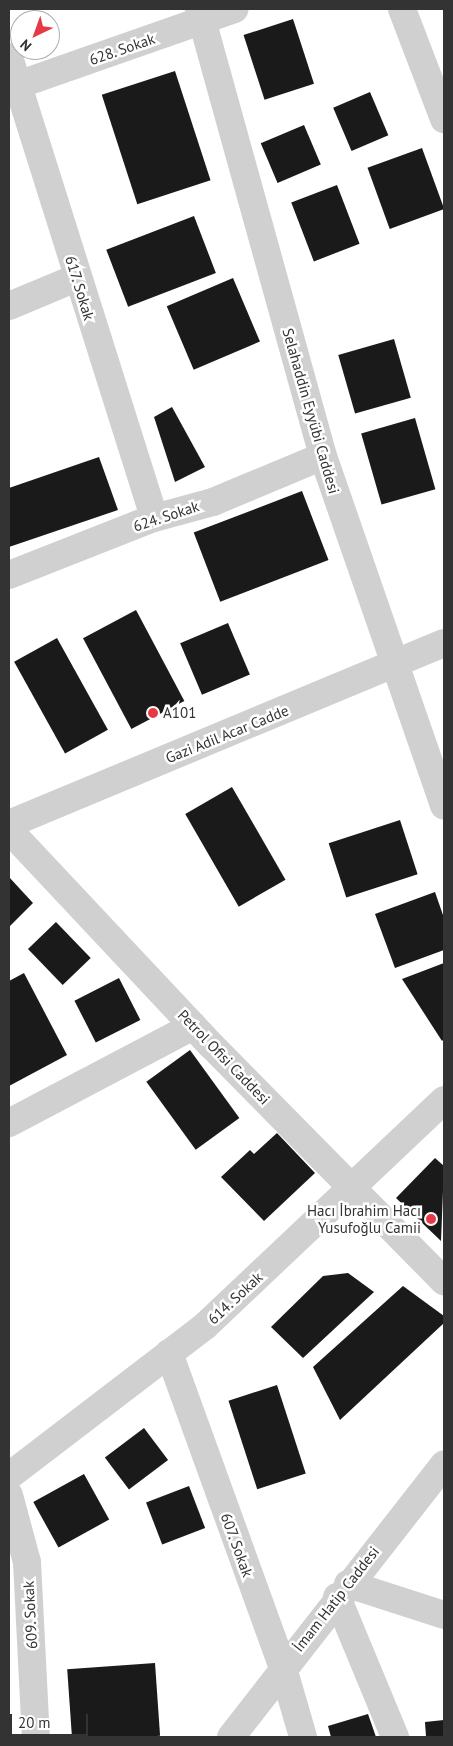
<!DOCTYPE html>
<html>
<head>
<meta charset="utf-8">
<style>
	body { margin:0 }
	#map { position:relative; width:453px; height:1746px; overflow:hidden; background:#fff; font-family:"PT Sans",sans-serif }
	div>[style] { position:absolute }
	.building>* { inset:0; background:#1a1a1a; transform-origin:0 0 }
	.minor>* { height:28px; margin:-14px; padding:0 14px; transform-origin:14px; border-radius:14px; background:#d0d0d0 }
	.dots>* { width:14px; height:14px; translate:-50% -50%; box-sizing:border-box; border:2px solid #fff; border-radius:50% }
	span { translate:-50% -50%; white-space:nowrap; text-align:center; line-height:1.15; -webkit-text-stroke:5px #fff; paint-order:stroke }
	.street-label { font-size:15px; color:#333 }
	.poi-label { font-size:15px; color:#333 }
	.left { translate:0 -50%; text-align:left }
	.right { translate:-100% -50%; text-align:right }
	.frame { position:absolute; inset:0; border:10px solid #333; pointer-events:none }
	.north { position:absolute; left:10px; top:10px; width:50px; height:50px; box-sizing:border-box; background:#fff; border:1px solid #adadad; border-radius:50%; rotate:222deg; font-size:14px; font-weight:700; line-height:20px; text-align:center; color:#333 }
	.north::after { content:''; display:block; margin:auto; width:18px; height:22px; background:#e63946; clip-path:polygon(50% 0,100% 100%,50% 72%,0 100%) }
	.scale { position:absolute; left:10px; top:1714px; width:78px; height:22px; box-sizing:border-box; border:2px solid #333; border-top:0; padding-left:6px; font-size:15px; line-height:18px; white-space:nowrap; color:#333; -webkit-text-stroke:4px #fff; paint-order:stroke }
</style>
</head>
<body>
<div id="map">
	<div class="building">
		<i style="left:293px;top:19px;width:68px;height:52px;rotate:72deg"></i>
		<i style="left:175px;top:71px;width:115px;height:77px;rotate:72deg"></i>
		<i style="left:370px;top:92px;width:47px;height:40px;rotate:67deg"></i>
		<i style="left:304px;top:125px;width:43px;height:47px;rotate:67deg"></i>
		<i style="left:422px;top:148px;width:65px;height:58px;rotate:70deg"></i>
		<i style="left:337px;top:185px;width:63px;height:49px;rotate:69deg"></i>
		<i style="left:194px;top:216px;width:61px;height:94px;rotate:69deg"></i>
		<i style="left:233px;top:278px;width:69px;height:72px;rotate:67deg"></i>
		<i style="left:394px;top:339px;width:61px;height:58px;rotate:74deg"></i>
		<i style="clip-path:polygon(172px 407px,205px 467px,175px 482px,154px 417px)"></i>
		<i style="left:415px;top:418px;width:74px;height:56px;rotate:74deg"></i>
		<i style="clip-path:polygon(99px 457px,118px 510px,9px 547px,9px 488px)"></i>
		<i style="left:302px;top:491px;width:74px;height:116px;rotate:69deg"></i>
		<i style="left:136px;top:610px;width:103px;height:60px;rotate:62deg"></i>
		<i style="left:228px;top:623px;width:56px;height:52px;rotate:67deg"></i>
		<i style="left:57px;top:638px;width:105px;height:49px;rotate:61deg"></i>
		<i style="left:232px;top:787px;width:107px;height:54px;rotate:60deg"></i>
		<i style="left:400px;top:820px;width:57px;height:75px;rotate:72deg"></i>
		<i style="clip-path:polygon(9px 877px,33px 903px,9px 927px)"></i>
		<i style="clip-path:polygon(435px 892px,444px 918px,444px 950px,395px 968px,375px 914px)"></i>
		<i style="left:56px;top:922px;width:50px;height:39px;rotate:46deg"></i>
		<i style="clip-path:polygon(444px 963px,444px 1039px,442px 1041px,402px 979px)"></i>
		<i style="clip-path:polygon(24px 973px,67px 1055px,9px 1086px,9px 981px)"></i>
		<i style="left:119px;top:978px;width:47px;height:50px;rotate:63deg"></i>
		<i style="left:190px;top:1050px;width:84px;height:54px;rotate:54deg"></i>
		<i style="clip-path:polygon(277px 1133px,315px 1173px,264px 1221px,221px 1177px,250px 1150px,254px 1154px)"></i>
		<i style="clip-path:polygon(435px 1158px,444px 1166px,441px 1241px,396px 1198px)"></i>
		<i style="clip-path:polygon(348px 1273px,374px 1292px,303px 1358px,271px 1327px,323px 1276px)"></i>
		<i style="clip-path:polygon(403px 1286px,444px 1316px,444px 1323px,340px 1420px,313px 1367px)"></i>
		<i style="left:277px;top:1385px;width:93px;height:51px;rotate:72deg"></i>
		<i style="left:144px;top:1428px;width:40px;height:49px;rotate:53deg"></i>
		<i style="left:84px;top:1474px;width:52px;height:58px;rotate:61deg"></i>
		<i style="left:189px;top:1486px;width:45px;height:46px;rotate:69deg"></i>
		<i style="left:155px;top:1663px;width:73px;height:88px;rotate:86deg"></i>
		<i style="clip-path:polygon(368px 1714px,376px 1737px,331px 1737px,328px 1726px)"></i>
		<i style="clip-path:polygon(444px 1720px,444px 1737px,426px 1737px,425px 1722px)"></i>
	</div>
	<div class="minor">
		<i style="left:199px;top:9px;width:464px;rotate:74.5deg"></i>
		<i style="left:323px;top:456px;width:370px;rotate:70.9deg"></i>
		<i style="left:402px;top:9px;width:118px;rotate:69.1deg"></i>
		<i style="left:9px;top:57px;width:483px;rotate:72.5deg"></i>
		<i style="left:9px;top:88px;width:239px;rotate:-19.3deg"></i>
		<i style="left:9px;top:306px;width:73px;rotate:-22.7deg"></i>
		<i style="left:9px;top:575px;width:156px;rotate:-21.5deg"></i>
		<i style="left:154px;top:518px;width:61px;rotate:-15.2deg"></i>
		<i style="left:213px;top:502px;width:119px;rotate:-22.7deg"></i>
		<i style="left:9px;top:824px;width:471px;rotate:-22.6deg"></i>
		<i style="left:9px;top:830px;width:295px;rotate:46.8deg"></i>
		<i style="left:211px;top:1045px;width:332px;rotate:45.4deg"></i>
		<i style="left:9px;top:1123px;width:208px;rotate:-27.8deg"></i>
		<i style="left:169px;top:1353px;width:335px;rotate:70.1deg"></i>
		<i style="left:283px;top:1668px;width:72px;rotate:73.8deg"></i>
		<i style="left:9px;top:1476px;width:247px;rotate:-37.4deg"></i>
		<i style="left:205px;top:1326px;width:329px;rotate:-43.4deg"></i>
		<i style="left:9px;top:1495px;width:69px;rotate:75deg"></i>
		<i style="left:27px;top:1562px;width:175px;rotate:87.1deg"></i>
		<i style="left:348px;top:1584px;width:101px;rotate:17.9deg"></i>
		<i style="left:337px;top:1597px;width:152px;rotate:67.5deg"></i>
		<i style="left:231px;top:1737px;width:346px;rotate:-52deg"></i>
	</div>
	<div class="dots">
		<i style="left:153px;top:713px;background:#e63946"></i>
		<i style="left:431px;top:1219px;background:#e63946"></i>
	</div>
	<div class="street-label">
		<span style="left:122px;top:49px;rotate:-19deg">628. Sokak</span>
		<span style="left:80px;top:288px;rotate:73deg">617. Sokak</span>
		<span style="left:311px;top:411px;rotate:74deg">Selahaddin Eyyübi Caddesi</span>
		<span style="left:166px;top:516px;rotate:-18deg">624. Sokak</span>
		<span style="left:227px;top:734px;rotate:-22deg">Gazi Adil Acar Cadde</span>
		<span style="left:224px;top:1057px;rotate:46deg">Petrol Ofisi Caddesi</span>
		<span style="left:235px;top:1298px;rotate:-43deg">614. Sokak</span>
		<span style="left:237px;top:1545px;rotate:70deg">607. Sokak</span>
		<span style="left:336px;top:1599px;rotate:-52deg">İmam Hatip Caddesi</span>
		<span style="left:30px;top:1615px;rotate:-93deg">609. Sokak</span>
	</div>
	<div class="poi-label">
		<span class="left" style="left:163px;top:713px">A101</span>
		<span class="right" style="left:421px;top:1219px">Hacı İbrahim Hacı<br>Yusufoğlu Camii</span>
	</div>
	<div class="frame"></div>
	<div class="north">N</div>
	<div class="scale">20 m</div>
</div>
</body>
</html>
